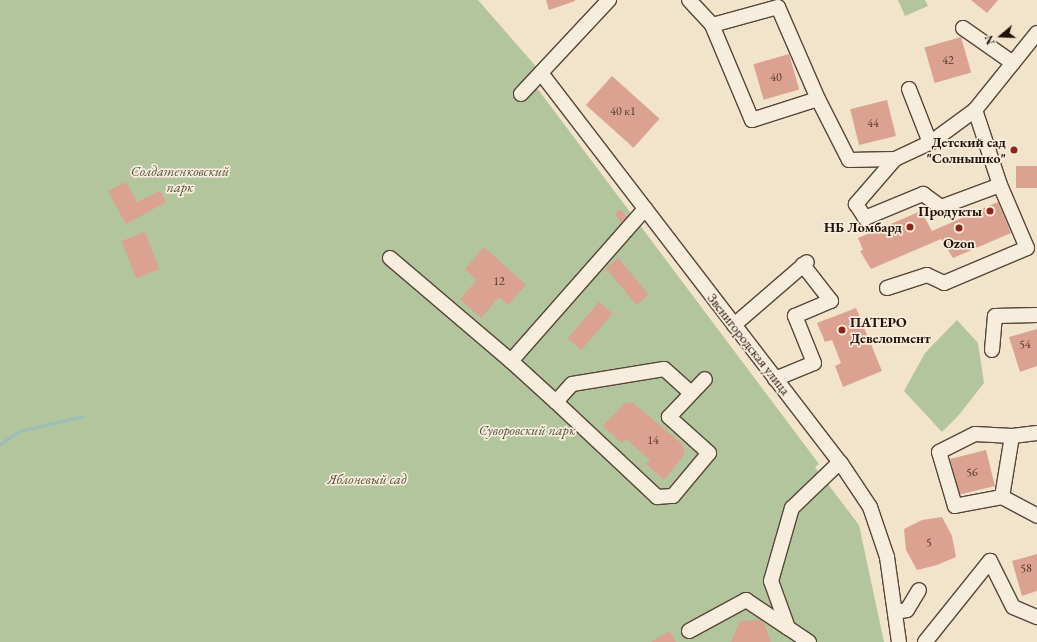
<!DOCTYPE html>
<html>
<head>
<meta charset="utf-8">
<style>
	body { margin:0 }
	#map { position:relative; width:1037px; height:642px; overflow:hidden; background:#f1e4cb; font-family:"EB Garamond",serif }
	div>[style] { position:absolute }
	.green>* { inset:0; background:#b3c59c }
	.stream>* { height:3px; margin:-1.5px; padding:0 1.5px; transform-origin:1.5px; border-radius:1.5px; background:#9bbeb8 }
	.building>* { inset:0; background:#dba291; transform-origin:0 0 }
	.roads { filter:drop-shadow(1px 0 #574639) drop-shadow(-1px 0 #574639) drop-shadow(0 1px #574639) drop-shadow(0 -1px #574639) }
	.minor>* { height:14px; margin:-7px; padding:0 7px; transform-origin:7px; border-radius:7px; background:#f6eddd }
	.dots>* { width:11px; height:11px; translate:-50% -50%; box-sizing:border-box; border:2px solid #f6eddd; border-radius:50% }
	span { translate:-50% -50%; white-space:nowrap; text-align:center; line-height:1.15; -webkit-text-stroke:3.5px #f6eddd; paint-order:stroke }
	.number-label { font-size:12px; color:#52352a }
	.number-label span { -webkit-text-stroke-width:0 }
	.poi-label { font-size:14px; color:#241108; font-weight:700 }
	.right { translate:-100% -50%; text-align:right }
	.left { translate:0 -50%; text-align:left }
	.park-label { font-size:14px; color:#56503c; font-style:italic }
	.street-label { font-size:14px; color:#241108 }
	.north { position:absolute; left:981px; top:16px; width:40px; height:40px; -webkit-text-stroke:3px #f6eddd; paint-order:stroke; rotate:251deg; font-size:11px; font-weight:700; line-height:16px; text-align:center; color:#241108 }
	.north::after { content:''; display:block; margin:auto; width:14px; height:18px; background:#241108; clip-path:polygon(50% 0,100% 100%,50% 72%,0 100%) }
</style>
</head>
<body>
<div id="map">
	<div class="green">
		<i style="clip-path:polygon(0 0,478px 0,539px 70px,537px 88px,819px 464px,815px 467px,859px 525px,884px 642px,0 642px)"></i>
		<i style="clip-path:polygon(898px 0,925px 0,928px 6px,905px 16px)"></i>
		<i style="clip-path:polygon(957px 320px,978px 343px,984px 383px,958px 416px,942px 432px,904px 391px,925px 353px)"></i>
	</div>
	<div class="stream">
		<i style="left:0;top:444px;width:23px;rotate:-34deg"></i>
		<i style="left:19px;top:431px;width:66px;rotate:-13.2deg"></i>
	</div>
	<div class="building">
		<i style="clip-path:polygon(546px 0,575px 0,575px 1px,549px 10px)"></i>
		<i style="clip-path:polygon(971px 0,998px 0,987px 13px)"></i>
		<i style="left:961px;top:37px;width:37px;height:38px;rotate:74deg"></i>
		<i style="left:789px;top:54px;width:37px;height:37px;rotate:74deg"></i>
		<i style="left:612px;top:76px;width:64px;height:39px;rotate:42deg"></i>
		<i style="left:887px;top:100px;width:37px;height:38px;rotate:76deg"></i>
		<i style="left:1016px;top:166px;width:21px;height:22px"></i>
		<i style="clip-path:polygon(126px 182px,137px 202px,160px 191px,166px 202px,126px 224px,108px 191px)"></i>
		<i style="clip-path:polygon(998px 202px,1011px 233px,953px 258px,941px 239px,871px 269px,860px 251px,863px 250px,858px 238px,921px 211px,932px 231px)"></i>
		<i style="clip-path:polygon(621px 209px,627px 217px,621px 223px,615px 214px)"></i>
		<i style="left:145px;top:232px;width:40px;height:25px;rotate:69deg"></i>
		<i style="clip-path:polygon(484px 247px,526px 285px,508px 305px,499px 297px,481px 318px,460px 299px,477px 280px,465px 269px)"></i>
		<i style="left:618px;top:258px;width:48px;height:16px;rotate:50deg"></i>
		<i style="left:599px;top:302px;width:18px;height:48px;rotate:41deg"></i>
		<i style="clip-path:polygon(856px 308px,882px 371px,843px 387px,835px 366px,841px 363px,832px 340px,825px 342px,817px 323px)"></i>
		<i style="clip-path:polygon(1037px 329px,1037px 366px,1020px 372px,1009px 337px)"></i>
		<i style="clip-path:polygon(626px 402px,633px 403px,682px 444px,685px 453px,664px 480px,646px 464px,650px 460px,626px 439px,622px 443px,603px 426px)"></i>
		<i style="left:986px;top:450px;width:37px;height:37px;rotate:76deg"></i>
		<i style="clip-path:polygon(942px 517px,952px 536px,956px 557px,937px 565px,917px 570px,906px 550px,904px 529px,922px 520px)"></i>
		<i style="clip-path:polygon(1037px 554px,1037px 591px,1022px 596px,1012px 561px)"></i>
		<i style="clip-path:polygon(761px 620px,764px 623px,771px 642px,731px 642px,740px 621px)"></i>
		<i style="clip-path:polygon(670px 631px,676px 642px,651px 642px)"></i>
	</div>
	<div class="roads">
		<div class="minor">
			<i style="left:689px;top:0;width:34px;rotate:47deg"></i>
			<i style="left:712px;top:25px;width:103px;rotate:67.2deg"></i>
			<i style="left:752px;top:120px;width:69px;rotate:-17.7deg"></i>
			<i style="left:818px;top:99px;width:100px;rotate:-113.5deg"></i>
			<i style="left:778px;top:7px;width:68px;rotate:164.7deg"></i>
			<i style="left:963px;top:28px;width:61px;rotate:35deg"></i>
			<i style="left:541px;top:73px;width:491px;rotate:52.5deg"></i>
			<i style="left:840px;top:462px;width:54px;rotate:56.3deg"></i>
			<i style="left:870px;top:507px;width:53px;rotate:71.2deg"></i>
			<i style="left:887px;top:557px;width:86px;rotate:82deg"></i>
			<i style="left:909px;top:89px;width:58px;rotate:68.7deg"></i>
			<i style="left:521px;top:94px;width:129px;rotate:-46.9deg"></i>
			<i style="left:818px;top:99px;width:68px;rotate:63.1deg"></i>
			<i style="left:849px;top:160px;width:46px;rotate:-1.2deg"></i>
			<i style="left:895px;top:159px;width:38px;rotate:-25deg"></i>
			<i style="left:930px;top:143px;width:56px;rotate:-36.3deg"></i>
			<i style="left:975px;top:110px;width:99px;rotate:-51.2deg"></i>
			<i style="left:895px;top:159px;width:60px;rotate:130.9deg"></i>
			<i style="left:856px;top:204px;width:17px;rotate:57deg"></i>
			<i style="left:865px;top:218px;width:63px;rotate:-22.5deg"></i>
			<i style="left:923px;top:194px;width:22px;rotate:36deg"></i>
			<i style="left:941px;top:207px;width:63px;rotate:-20.4deg"></i>
			<i style="left:390px;top:258px;width:159px;rotate:40.4deg"></i>
			<i style="left:511px;top:361px;width:203px;rotate:-48.6deg"></i>
			<i style="left:887px;top:288px;width:42px;rotate:-18deg"></i>
			<i style="left:927px;top:275px;width:19px;rotate:25deg"></i>
			<i style="left:944px;top:283px;width:90px;rotate:-22.9deg"></i>
			<i style="left:1027px;top:248px;width:69px;rotate:-113.2deg"></i>
			<i style="left:1000px;top:185px;width:79px;rotate:-108.4deg"></i>
			<i style="left:734px;top:325px;width:96px;rotate:-40.8deg"></i>
			<i style="left:992px;top:350px;width:34px;rotate:-85deg"></i>
			<i style="left:995px;top:316px;width:42px;rotate:-1.4deg"></i>
			<i style="left:511px;top:361px;width:61px;rotate:42.3deg"></i>
			<i style="left:775px;top:379px;width:42px;rotate:-22.3deg"></i>
			<i style="left:814px;top:363px;width:51px;rotate:-112deg"></i>
			<i style="left:795px;top:316px;width:39px;rotate:-23deg"></i>
			<i style="left:831px;top:301px;width:46px;rotate:-127.9deg"></i>
			<i style="left:691px;top:393px;width:36px;rotate:-138deg"></i>
			<i style="left:664px;top:369px;width:93px;rotate:170.7deg"></i>
			<i style="left:572px;top:384px;width:24px;rotate:132deg"></i>
			<i style="left:556px;top:402px;width:139px;rotate:43.2deg"></i>
			<i style="left:657px;top:497px;width:16px;rotate:-4deg"></i>
			<i style="left:673px;top:496px;width:56px;rotate:-50.1deg"></i>
			<i style="left:709px;top:453px;width:54px;rotate:-138deg"></i>
			<i style="left:669px;top:417px;width:52px;rotate:-46.5deg"></i>
			<i style="left:1037px;top:433px;width:25px;rotate:173deg"></i>
			<i style="left:1012px;top:436px;width:62px;rotate:99.3deg"></i>
			<i style="left:1002px;top:497px;width:40px;rotate:28deg"></i>
			<i style="left:1002px;top:497px;width:48px;rotate:169.2deg"></i>
			<i style="left:955px;top:506px;width:56px;rotate:-106.5deg"></i>
			<i style="left:939px;top:452px;width:40px;rotate:-26.6deg"></i>
			<i style="left:975px;top:434px;width:37px;rotate:3deg"></i>
			<i style="left:895px;top:612px;width:12px;rotate:-9deg"></i>
			<i style="left:907px;top:610px;width:23px;rotate:-59deg"></i>
			<i style="left:689px;top:631px;width:65px;rotate:-28.5deg"></i>
			<i style="left:746px;top:600px;width:50px;rotate:33.7deg"></i>
			<i style="left:809px;top:642px;width:25px;rotate:-146deg"></i>
			<i style="left:788px;top:628px;width:50px;rotate:-109.9deg"></i>
			<i style="left:771px;top:581px;width:76px;rotate:-74deg"></i>
			<i style="left:792px;top:508px;width:66px;rotate:-43.8deg"></i>
			<i style="left:925px;top:642px;width:104px;rotate:-51.3deg"></i>
			<i style="left:990px;top:561px;width:51px;rotate:63.4deg"></i>
			<i style="left:1013px;top:607px;width:26px;rotate:23deg"></i>
		</div>
	</div>
	<div class="dots">
		<i style="left:1014px;top:150px;background:#8f2418"></i>
		<i style="left:990px;top:211px;background:#8f2418"></i>
		<i style="left:910px;top:227px;background:#8f2418"></i>
		<i style="left:959px;top:228px;background:#8f2418"></i>
		<i style="left:842px;top:330px;background:#8f2418"></i>
	</div>
	<div class="number-label">
		<span style="left:948px;top:61px">42</span>
		<span style="left:776px;top:78px">40</span>
		<span style="left:623px;top:112px">40 к1</span>
		<span style="left:873px;top:124px">44</span>
		<span style="left:499px;top:282px">12</span>
		<span style="left:1025px;top:345px">54</span>
		<span style="left:653px;top:441px">14</span>
		<span style="left:972px;top:473px">56</span>
		<span style="left:929px;top:543px">5</span>
		<span style="left:1026px;top:569px">58</span>
	</div>
	<div class="poi-label">
		<span class="right" style="left:1006px;top:150px">Детский сад<br>"Солнышко"</span>
		<span class="right" style="left:982px;top:211px">Продукты</span>
		<span class="right" style="left:902px;top:227px">НБ Ломбард</span>
		<span style="left:959px;top:243px">Ozon</span>
		<span class="left" style="left:850px;top:330px">ПАТЕРО<br>Девелопмент</span>
	</div>
	<div class="park-label">
		<span style="left:180px;top:179px">Солдатенковский<br>парк</span>
		<span style="left:527px;top:430px">Суворовский парк</span>
		<span style="left:367px;top:479px">Яблоневый сад</span>
	</div>
	<div class="street-label">
		<span style="left:749px;top:344px;rotate:52deg">Звенигородская улица</span>
	</div>
	<div class="north">N</div>
</div>
</body>
</html>
